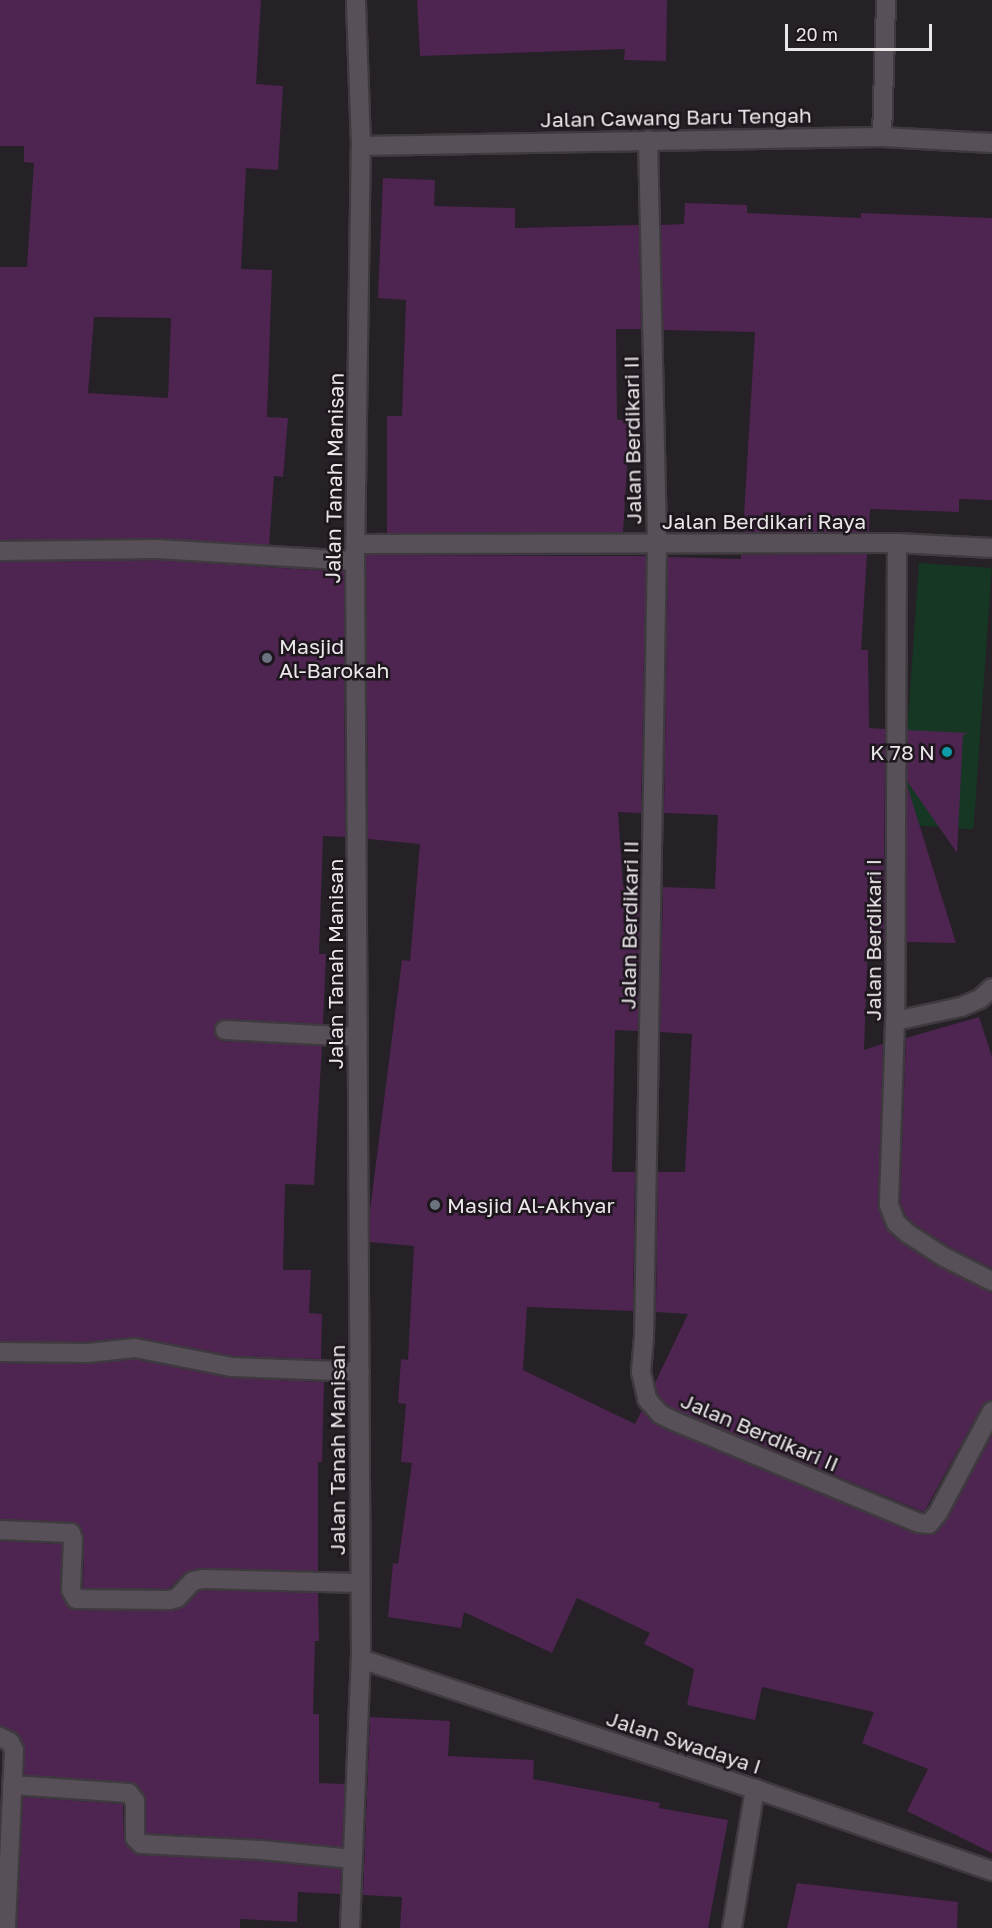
<!DOCTYPE html>
<html>
<head>
<meta charset="utf-8">
<style>
	body { margin:0 }
	#map { position:relative; width:992px; height:1928px; overflow:hidden; background:#262027; font-family:"Golos Text",sans-serif }
	div>[style] { position:absolute }
	.green>* { inset:0; background:#153723; transform-origin:0 0 }
	.building>* { inset:0; background:#4d2550 }
	.roads { filter:drop-shadow(2px 0 #3f3a3f) drop-shadow(-2px 0 #3f3a3f) drop-shadow(0 2px #3f3a3f) drop-shadow(0 -2px #3f3a3f) }
	.minor>* { height:18px; margin:-9px; padding:0 9px; transform-origin:9px; border-radius:9px; background:#585058 }
	.dots>* { width:16px; height:16px; translate:-50% -50%; box-sizing:border-box; border:3px solid #1d161d; border-radius:50% }
	span { translate:-50% -50%; white-space:nowrap; text-align:center; line-height:1.15; -webkit-text-stroke:5px #1d161d; paint-order:stroke }
	.street-label { font-size:21px; color:#eae6ea }
	.poi-label { font-size:21px; color:#eae6ea }
	.left { translate:0 -50%; text-align:left }
	.right { translate:-100% -50%; text-align:right }
	.scale { position:absolute; left:785px; top:24px; width:147px; height:27px; box-sizing:border-box; border:3px solid #eae6ea; border-top:0; padding-left:8px; font-size:18px; line-height:21px; white-space:nowrap; color:#eae6ea; -webkit-text-stroke:4px #1d161d; paint-order:stroke }
</style>
</head>
<body>
<div id="map">
	<div class="green">
		<i style="left:919px;top:563px;width:73px;height:262px;rotate:4deg"></i>
	</div>
	<div class="building">
		<i style="clip-path:polygon(evenodd,0 0,261px 0,256px 84px,283px 86px,278px 170px,246px 168px,241px 269px,272px 270px,267px 417px,288px 418px,283px 477px,274px 476px,269px 545px,157px 538px,0 540px,0 267px,27px 267px,34px 163px,24px 162px,24px 146px,0 146px,0 0,94px 317px,171px 318px,168px 398px,88px 393px,94px 317px)"></i>
		<i style="clip-path:polygon(417px 0,667px 0,666px 61px,624px 60px,625px 49px,420px 56px)"></i>
		<i style="clip-path:polygon(383px 178px,435px 180px,434px 206px,515px 208px,515px 228px,639px 225px,641px 329px,616px 329px,617px 420px,630px 420px,623px 532px,387px 533px,387px 416px,402px 416px,406px 300px,378px 298px)"></i>
		<i style="clip-path:polygon(685px 203px,747px 205px,747px 213px,861px 218px,861px 213px,992px 218px,992px 500px,959px 499px,959px 512px,870px 509px,869px 532px,743px 532px,755px 332px,663px 330px,661px 225px,684px 224px)"></i>
		<i style="clip-path:polygon(867px 554px,861px 650px,868px 650px,869px 728px,885px 729px,884px 941px,868px 941px,864px 1050px,883px 1044px,878px 1205px,886px 1228px,900px 1241px,939px 1267px,992px 1292px,992px 1400px,982px 1406px,924px 1512px,679px 1411px,667px 1405px,657px 1394px,655px 1383px,688px 1314px,656px 1312px,658px 1172px,685px 1172px,692px 1034px,660px 1032px,663px 887px,715px 889px,718px 815px,664px 813px,668px 557px,741px 559px,741px 555px)"></i>
		<i style="clip-path:polygon(366px 555px,646px 556px,641px 813px,618px 812px,623px 886px,640px 886px,638px 1031px,615px 1030px,612px 1172px,635px 1172px,633px 1311px,527px 1307px,523px 1370px,635px 1424px,642px 1410px,655px 1424px,670px 1431px,918px 1534px,934px 1534px,947px 1520px,992px 1435px,992px 1853px,907px 1811px,928px 1769px,862px 1743px,874px 1712px,762px 1687px,755px 1720px,687px 1705px,694px 1669px,644px 1644px,650px 1633px,577px 1598px,552px 1653px,464px 1612px,461px 1628px,388px 1617px,393px 1563px,398px 1564px,412px 1463px,401px 1462px,406px 1404px,398px 1403px,401px 1359px,408px 1360px,414px 1246px,370px 1242px,370px 1210px,402px 960px,410px 961px,420px 844px,368px 839px)"></i>
		<i style="clip-path:polygon(157px 560px,344px 572px,345px 837px,323px 836px,319px 954px,326px 954px,323px 1024px,226px 1019px,216px 1023px,214px 1030px,218px 1039px,224px 1041px,322px 1046px,314px 1185px,285px 1184px,283px 1270px,311px 1270px,309px 1313px,322px 1314px,321px 1359px,233px 1356px,137px 1337px,87px 1342px,0 1341px,0 562px)"></i>
		<i style="clip-path:polygon(907px 730px,968px 733px,963px 735px,957px 853px,907px 781px)"></i>
		<i style="clip-path:polygon(907px 785px,956px 943px,907px 942px)"></i>
		<i style="clip-path:polygon(979px 1017px,992px 1057px,992px 1268px,950px 1247px,914px 1224px,906px 1216px,900px 1203px,906px 1038px)"></i>
		<i style="clip-path:polygon(135px 1359px,231px 1378px,324px 1382px,322px 1462px,318px 1462px,318px 1571px,203px 1568px,185px 1573px,168px 1589px,83px 1588px,84px 1539px,78px 1524px,71px 1522px,0 1519px,0 1363px,88px 1364px)"></i>
		<i style="clip-path:polygon(0 1541px,62px 1544px,60px 1590px,67px 1605px,75px 1610px,171px 1611px,185px 1606px,199px 1591px,204px 1590px,318px 1593px,319px 1641px,315px 1641px,313px 1714px,319px 1714px,319px 1783px,345px 1784px,342px 1847px,262px 1839px,146px 1833px,146px 1800px,134px 1783px,24px 1775px,24px 1745px,16px 1732px,0 1726px)"></i>
		<i style="clip-path:polygon(370px 1717px,450px 1721px,448px 1756px,534px 1760px,533px 1779px,660px 1803px,659px 1808px,728px 1820px,708px 1928px,400px 1928px,402px 1897px,363px 1895px)"></i>
		<i style="clip-path:polygon(23px 1797px,123px 1804px,124px 1842px,140px 1855px,260px 1861px,341px 1869px,340px 1894px,298px 1892px,297px 1922px,240px 1919px,240px 1928px,17px 1928px)"></i>
		<i style="clip-path:polygon(797px 1883px,958px 1902px,957px 1928px,787px 1928px)"></i>
	</div>
	<div class="roads">
		<div class="minor">
			<i style="left:882px;top:137px;width:137px;rotate:-88.3deg"></i>
			<i style="left:648px;top:140px;width:405px;rotate:88.7deg"></i>
			<i style="left:657px;top:545px;width:792px;rotate:90.94deg"></i>
			<i style="left:644px;top:1337px;width:35px;rotate:95deg"></i>
			<i style="left:641px;top:1372px;width:28px;rotate:77deg"></i>
			<i style="left:647px;top:1399px;width:20px;rotate:49deg"></i>
			<i style="left:660px;top:1414px;width:16px;rotate:27deg"></i>
			<i style="left:674px;top:1421px;width:265px;rotate:22.6deg"></i>
			<i style="left:919px;top:1523px;width:10px;rotate:6deg"></i>
			<i style="left:929px;top:1524px;width:14px;rotate:-51deg"></i>
			<i style="left:938px;top:1513px;width:115px;rotate:-62.1deg"></i>
			<i style="left:361px;top:146px;width:521px;rotate:-0.99deg"></i>
			<i style="left:882px;top:137px;width:110px;rotate:3.1deg"></i>
			<i style="left:897px;top:543px;width:478px;rotate:90.2deg"></i>
			<i style="left:895px;top:1021px;width:184px;rotate:91.9deg"></i>
			<i style="left:889px;top:1205px;width:19px;rotate:69deg"></i>
			<i style="left:896px;top:1223px;width:15px;rotate:42deg"></i>
			<i style="left:907px;top:1233px;width:44px;rotate:33deg"></i>
			<i style="left:944px;top:1257px;width:54px;rotate:26.6deg"></i>
			<i style="left:355px;top:544px;width:542px;rotate:-0.11deg"></i>
			<i style="left:897px;top:543px;width:95px;rotate:3deg"></i>
			<i style="left:0;top:551px;width:157px;rotate:-0.7deg"></i>
			<i style="left:157px;top:549px;width:198px;rotate:3.5deg"></i>
			<i style="left:895px;top:1021px;width:67px;rotate:-12deg"></i>
			<i style="left:961px;top:1007px;width:21px;rotate:-23deg"></i>
			<i style="left:980px;top:999px;width:16px;rotate:-43deg"></i>
			<i style="left:225px;top:1030px;width:133px;rotate:3deg"></i>
			<i style="left:0;top:1352px;width:88px;rotate:0.7deg"></i>
			<i style="left:88px;top:1353px;width:47px;rotate:-6.1deg"></i>
			<i style="left:135px;top:1348px;width:99px;rotate:11.1deg"></i>
			<i style="left:232px;top:1367px;width:128px;rotate:2.2deg"></i>
			<i style="left:0;top:1530px;width:71px;rotate:2.4deg"></i>
			<i style="left:71px;top:1533px;width:6px;rotate:72deg"></i>
			<i style="left:73px;top:1539px;width:51px;rotate:92.2deg"></i>
			<i style="left:71px;top:1590px;width:10px;rotate:61deg"></i>
			<i style="left:76px;top:1599px;width:93px;rotate:0.6deg"></i>
			<i style="left:169px;top:1600px;width:8px;rotate:-14deg"></i>
			<i style="left:177px;top:1598px;width:23px;rotate:-47deg"></i>
			<i style="left:193px;top:1581px;width:10px;rotate:-11deg"></i>
			<i style="left:203px;top:1579px;width:156px;rotate:1.5deg"></i>
			<i style="left:361px;top:1659px;width:415px;rotate:18.3deg"></i>
			<i style="left:755px;top:1789px;width:251px;rotate:19.1deg"></i>
			<i style="left:0;top:1737px;width:11px;rotate:27deg"></i>
			<i style="left:10px;top:1742px;width:9px;rotate:63deg"></i>
			<i style="left:14px;top:1750px;width:178px;rotate:92.6deg"></i>
			<i style="left:12px;top:1785px;width:117px;rotate:3.9deg"></i>
			<i style="left:129px;top:1793px;width:10px;rotate:53deg"></i>
			<i style="left:135px;top:1801px;width:37px;rotate:90deg"></i>
			<i style="left:135px;top:1838px;width:8px;rotate:45deg"></i>
			<i style="left:141px;top:1844px;width:120px;rotate:2.9deg"></i>
			<i style="left:261px;top:1850px;width:92px;rotate:5.6deg"></i>
			<i style="left:350px;top:1928px;width:269px;rotate:-87.7deg"></i>
			<i style="left:361px;top:1659px;width:1098px;rotate:-90.31deg"></i>
			<i style="left:355px;top:561px;width:415px;rotate:-89.2deg"></i>
			<i style="left:361px;top:146px;width:146px;rotate:-92deg"></i>
			<i style="left:732px;top:1928px;width:141px;rotate:-80.6deg"></i>
		</div>
	</div>
	<div class="dots">
		<i style="left:267px;top:658px;background:#6b7280"></i>
		<i style="left:947px;top:752px;background:#0f9aa8"></i>
		<i style="left:435px;top:1205px;background:#6b7280"></i>
	</div>
	<div class="street-label">
		<span style="left:676px;top:117px;rotate:-1deg">Jalan Cawang Baru Tengah</span>
		<span style="left:632px;top:440px;rotate:-91deg">Jalan Berdikari II</span>
		<span style="left:334px;top:478px;rotate:-89deg">Jalan Tanah Manisan</span>
		<span style="left:764px;top:521px">Jalan Berdikari Raya</span>
		<span style="left:629px;top:925px;rotate:-89deg">Jalan Berdikari II</span>
		<span style="left:873px;top:940px;rotate:-90deg">Jalan Berdikari I</span>
		<span style="left:335px;top:964px;rotate:-90deg">Jalan Tanah Manisan</span>
		<span style="left:760px;top:1432px;rotate:23deg">Jalan Berdikari II</span>
		<span style="left:337px;top:1450px;rotate:-90deg">Jalan Tanah Manisan</span>
		<span style="left:684px;top:1742px;rotate:18deg">Jalan Swadaya I</span>
	</div>
	<div class="poi-label">
		<span class="left" style="left:279px;top:658px">Masjid<br>Al-Barokah</span>
		<span class="right" style="left:935px;top:752px">K 78 N</span>
		<span class="left" style="left:447px;top:1205px">Masjid Al-Akhyar</span>
	</div>
	<div class="scale">20 m</div>
</div>
</body>
</html>
